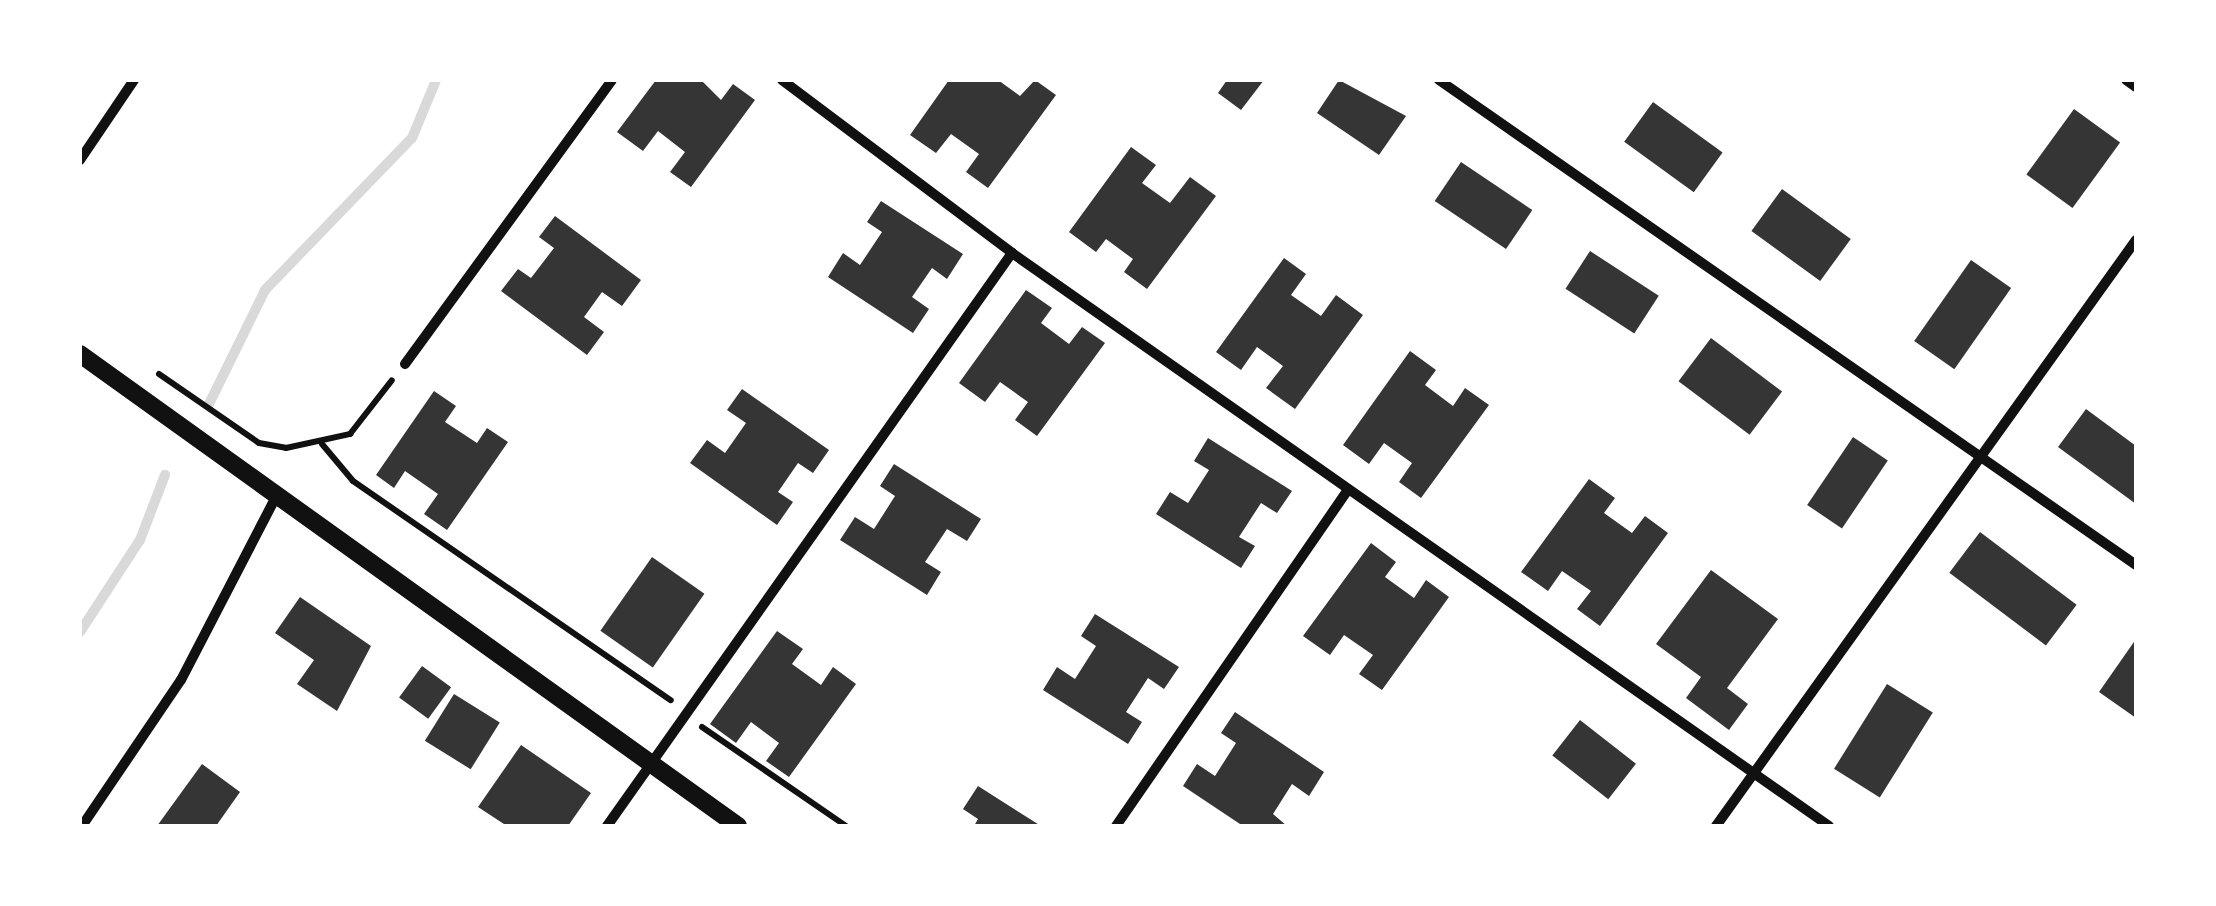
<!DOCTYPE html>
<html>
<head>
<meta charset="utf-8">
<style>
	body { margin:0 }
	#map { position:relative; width:2216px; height:906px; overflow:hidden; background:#fff; font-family:"Source Sans 3",sans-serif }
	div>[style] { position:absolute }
	.stream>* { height:10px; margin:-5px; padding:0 5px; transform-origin:5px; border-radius:5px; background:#d9d9d9 }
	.building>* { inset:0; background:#353535; transform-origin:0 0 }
	.path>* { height:6px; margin:-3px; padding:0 3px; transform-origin:3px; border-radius:3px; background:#111 }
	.minor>* { height:10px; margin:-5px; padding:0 5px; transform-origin:5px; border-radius:5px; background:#111 }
	.tertiary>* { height:18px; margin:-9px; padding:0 9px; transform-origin:9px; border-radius:9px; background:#111 }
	span { translate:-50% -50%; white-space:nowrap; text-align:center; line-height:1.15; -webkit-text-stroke:10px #fff; paint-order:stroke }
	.frame { position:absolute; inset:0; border:82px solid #fff; pointer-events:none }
</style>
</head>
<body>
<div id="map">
	<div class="stream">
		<i style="left:209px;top:404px;width:127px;rotate:-63.8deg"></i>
		<i style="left:265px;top:290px;width:211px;rotate:-46deg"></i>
		<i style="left:412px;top:138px;width:63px;rotate:-67.5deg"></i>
		<i style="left:80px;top:632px;width:110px;rotate:-56.9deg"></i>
		<i style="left:140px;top:540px;width:70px;rotate:-69deg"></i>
	</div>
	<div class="building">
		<i style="clip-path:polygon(656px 80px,701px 80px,721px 100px,733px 84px,755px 100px,691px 187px,670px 172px,685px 152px,658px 131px,643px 151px,617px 132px)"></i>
		<i style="clip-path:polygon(949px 80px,998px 80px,1020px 96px,1035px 80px,1056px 95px,988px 188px,966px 172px,979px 154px,951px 134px,936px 153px,910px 135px)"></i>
		<i style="clip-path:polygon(1227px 80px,1264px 80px,1241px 110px,1218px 93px)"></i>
		<i style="clip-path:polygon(1339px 80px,1406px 116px,1379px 155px,1317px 113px)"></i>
		<i style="left:1653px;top:102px;width:86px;height:49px;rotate:36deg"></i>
		<i style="left:2074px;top:109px;width:57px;height:81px;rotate:36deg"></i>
		<i style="clip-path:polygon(1131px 147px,1156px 165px,1142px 183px,1170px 203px,1190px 177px,1216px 196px,1147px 289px,1124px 272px,1133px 259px,1106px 239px,1096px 252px,1069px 232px)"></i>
		<i style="left:1461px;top:162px;width:86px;height:47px;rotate:34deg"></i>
		<i style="left:1782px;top:189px;width:85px;height:52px;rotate:36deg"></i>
		<i style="clip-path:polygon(881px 201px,963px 254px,947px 279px,932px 268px,912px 297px,929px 309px,913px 333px,828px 277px,843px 253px,860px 265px,882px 232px,867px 222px)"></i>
		<i style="clip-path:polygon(555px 216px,641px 280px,622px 306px,602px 292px,584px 317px,604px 332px,587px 355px,501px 291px,518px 269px,531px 278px,554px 248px,539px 237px)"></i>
		<i style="left:1590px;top:251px;width:82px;height:45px;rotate:33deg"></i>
		<i style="clip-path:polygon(1284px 258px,1306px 274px,1291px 295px,1321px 316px,1336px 295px,1363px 315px,1295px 409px,1266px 388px,1283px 366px,1257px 347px,1241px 370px,1216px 352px)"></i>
		<i style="left:1971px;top:260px;width:49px;height:99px;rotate:35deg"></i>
		<i style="clip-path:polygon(1026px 290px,1052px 308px,1041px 323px,1069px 344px,1082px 327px,1105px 343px,1037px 436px,1015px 420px,1028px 402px,1000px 382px,985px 402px,959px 383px)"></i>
		<i style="left:1711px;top:338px;width:89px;height:54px;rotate:37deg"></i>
		<i style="clip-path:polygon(1410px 351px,1436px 370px,1425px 385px,1453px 406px,1465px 388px,1489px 405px,1421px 498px,1399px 482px,1412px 463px,1384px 443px,1369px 464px,1343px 445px)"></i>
		<i style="clip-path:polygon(742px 389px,829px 450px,813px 473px,798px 463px,778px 492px,793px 502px,777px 525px,690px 463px,707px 440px,725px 453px,746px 423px,727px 410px)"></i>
		<i style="clip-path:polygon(434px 391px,456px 406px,445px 422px,477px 443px,487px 428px,508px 442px,447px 530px,424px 514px,438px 494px,405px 471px,394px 488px,376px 475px)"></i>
		<i style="clip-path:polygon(2086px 409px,2136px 446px,2136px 504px,2058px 447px)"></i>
		<i style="left:1853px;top:437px;width:42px;height:82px;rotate:34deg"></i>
		<i style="clip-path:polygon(1208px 438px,1292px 491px,1277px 513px,1261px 503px,1239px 537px,1255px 546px,1241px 568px,1156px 514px,1170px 492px,1188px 503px,1209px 470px,1194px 461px)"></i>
		<i style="clip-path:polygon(894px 464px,981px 519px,967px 541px,947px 529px,925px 562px,941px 572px,927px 595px,840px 540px,855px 517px,874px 529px,895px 496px,880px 486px)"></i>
		<i style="clip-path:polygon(1589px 479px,1615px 498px,1604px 513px,1632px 533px,1645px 516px,1668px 533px,1600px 626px,1577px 609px,1591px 591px,1562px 571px,1548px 591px,1521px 572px)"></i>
		<i style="left:1980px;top:532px;width:121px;height:51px;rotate:37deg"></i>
		<i style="clip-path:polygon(1371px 543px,1396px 562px,1385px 577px,1414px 598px,1426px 580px,1449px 597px,1382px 690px,1359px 674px,1373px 655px,1344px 635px,1330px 655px,1303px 636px)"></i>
		<i style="left:652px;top:557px;width:64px;height:90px;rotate:35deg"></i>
		<i style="clip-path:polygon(1711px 570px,1778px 619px,1727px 688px,1748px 704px,1729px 730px,1686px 698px,1701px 677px,1656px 644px)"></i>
		<i style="clip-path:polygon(300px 597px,371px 646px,337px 711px,297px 684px,314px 660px,275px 633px)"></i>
		<i style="clip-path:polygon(1095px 614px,1179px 667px,1164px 689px,1148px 678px,1126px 712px,1142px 722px,1128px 744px,1043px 690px,1057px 667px,1075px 679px,1096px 646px,1081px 636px)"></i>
		<i style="clip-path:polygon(777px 631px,803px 649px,792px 664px,821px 685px,833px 667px,856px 684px,789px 777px,766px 761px,779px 743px,751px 722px,736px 743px,710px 724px)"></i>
		<i style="clip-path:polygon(2136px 639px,2136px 718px,2099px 692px)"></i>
		<i style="left:422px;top:666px;width:36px;height:39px;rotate:36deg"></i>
		<i style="left:1887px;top:684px;width:54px;height:100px;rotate:32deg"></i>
		<i style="left:454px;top:694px;width:54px;height:55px;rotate:32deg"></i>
		<i style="clip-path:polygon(1235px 712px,1324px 772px,1309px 796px,1292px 784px,1273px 814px,1287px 826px,1243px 826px,1183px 786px,1197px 764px,1215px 776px,1236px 743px,1221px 733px)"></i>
		<i style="left:1580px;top:720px;width:71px;height:45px;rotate:38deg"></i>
		<i style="clip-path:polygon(521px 745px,591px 793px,568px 826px,507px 826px,478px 807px)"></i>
		<i style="clip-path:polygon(202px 764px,240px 792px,216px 826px,157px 826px)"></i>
		<i style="clip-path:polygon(978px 786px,1041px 826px,974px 826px,978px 819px,963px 809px)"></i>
	</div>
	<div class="path">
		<i style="left:159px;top:374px;width:121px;rotate:34.6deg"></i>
		<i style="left:259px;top:443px;width:27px;rotate:10deg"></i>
		<i style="left:286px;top:448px;width:66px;rotate:-12.3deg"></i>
		<i style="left:350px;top:434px;width:68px;rotate:-52.1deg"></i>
		<i style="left:322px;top:444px;width:48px;rotate:50deg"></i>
		<i style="left:353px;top:481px;width:386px;rotate:34.6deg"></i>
		<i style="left:702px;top:727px;width:175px;rotate:34.5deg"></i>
	</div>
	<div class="minor">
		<i style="left:782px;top:80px;width:288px;rotate:36.9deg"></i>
		<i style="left:1012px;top:253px;width:998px;rotate:35.04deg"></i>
		<i style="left:1439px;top:80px;width:849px;rotate:34.83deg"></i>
		<i style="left:2126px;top:80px;width:12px;rotate:35deg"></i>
		<i style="left:80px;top:160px;width:97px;rotate:-56deg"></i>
		<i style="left:405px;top:364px;width:351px;rotate:-53.9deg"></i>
		<i style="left:82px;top:826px;width:176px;rotate:-55.9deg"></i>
		<i style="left:181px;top:680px;width:211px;rotate:-62.6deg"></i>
		<i style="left:607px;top:826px;width:702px;rotate:-54.75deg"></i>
		<i style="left:1116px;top:826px;width:408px;rotate:-55.4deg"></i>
		<i style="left:1716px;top:826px;width:721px;rotate:-54.37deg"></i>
	</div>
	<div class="tertiary">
		<i style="left:80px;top:354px;width:810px;rotate:35.65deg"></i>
	</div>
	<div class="frame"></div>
</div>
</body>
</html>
